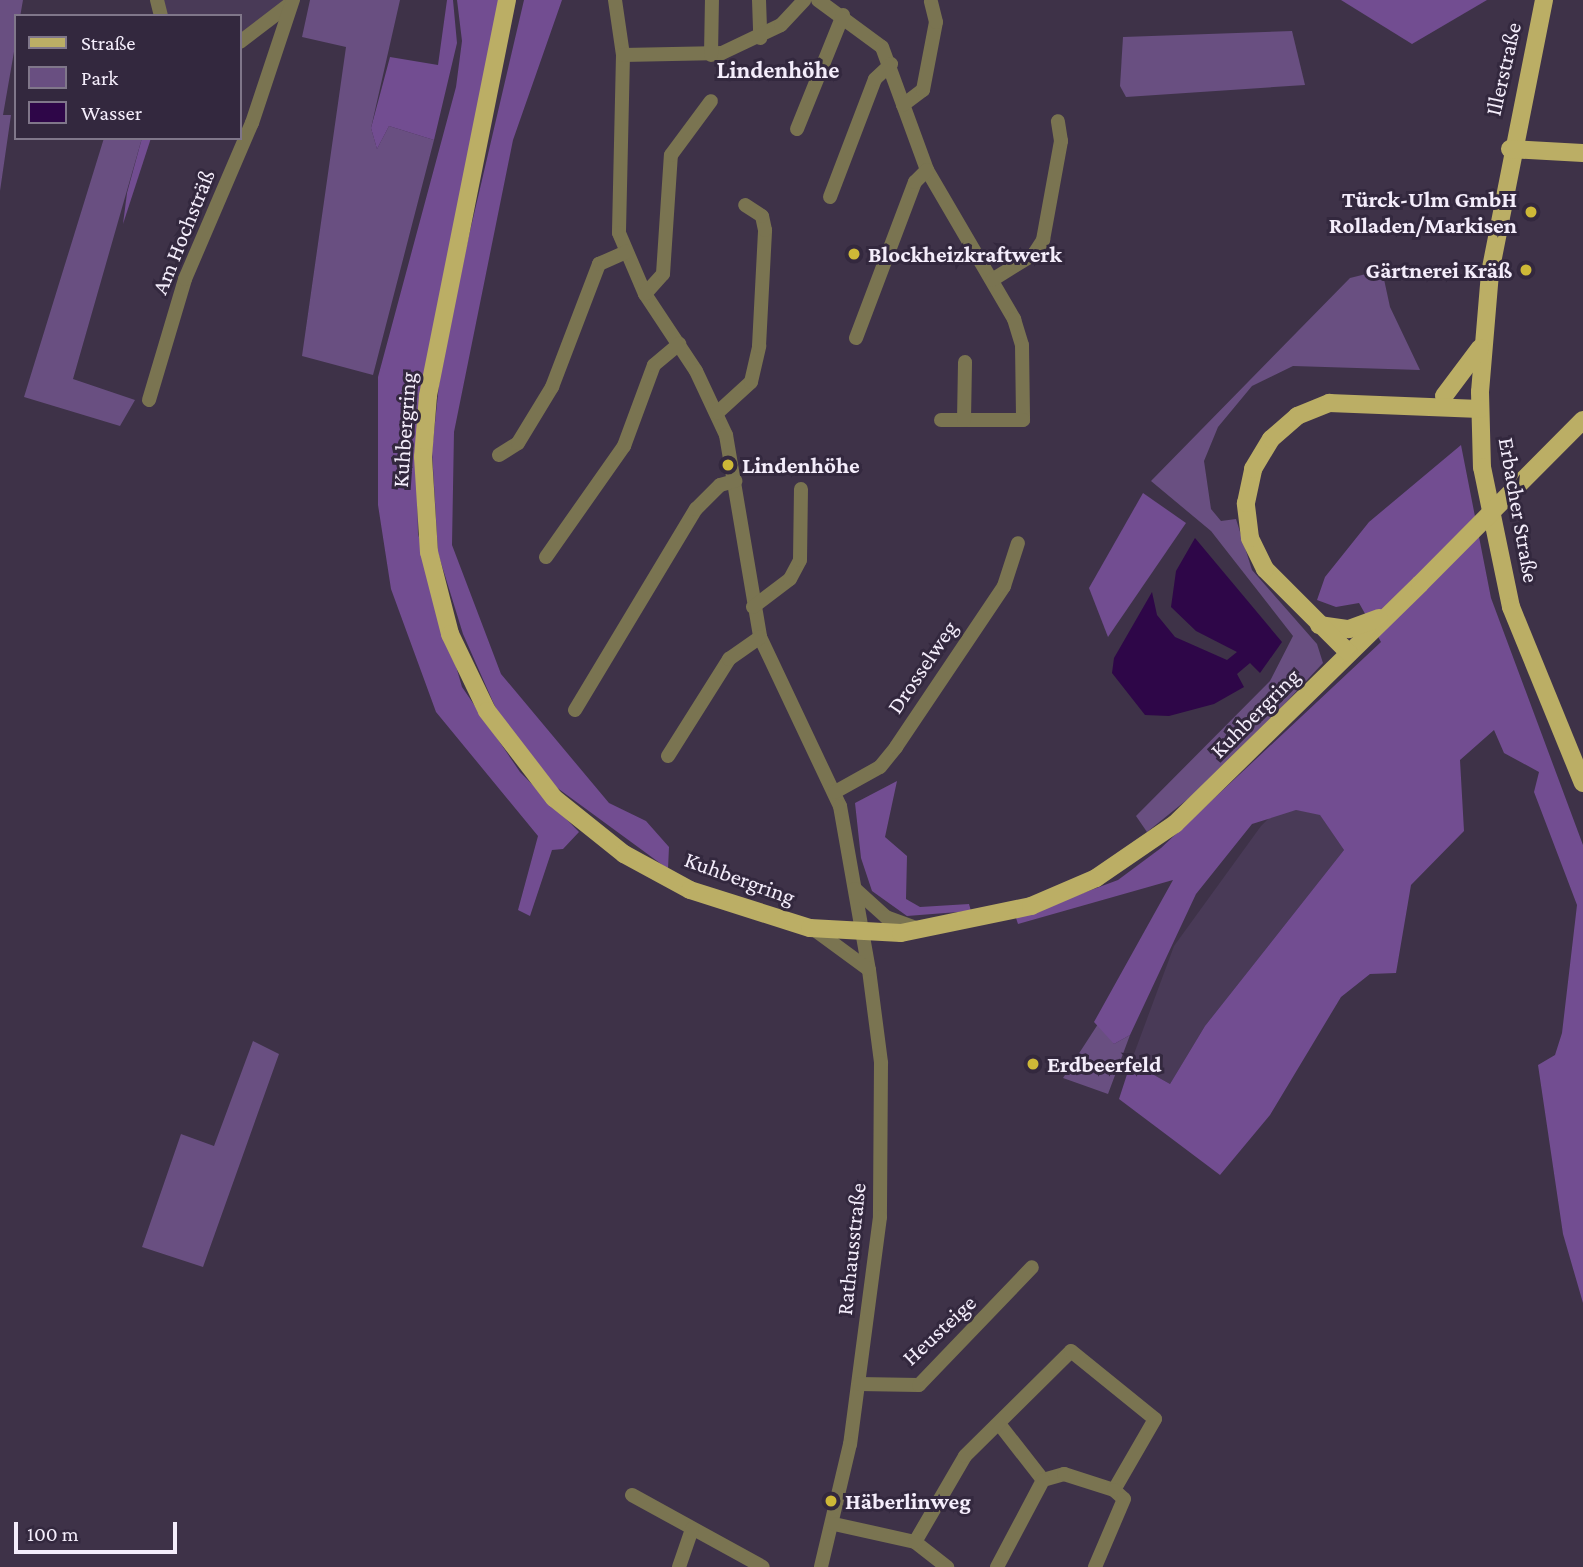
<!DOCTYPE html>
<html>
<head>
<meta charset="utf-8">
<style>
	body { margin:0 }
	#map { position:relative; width:1583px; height:1567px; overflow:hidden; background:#3e3248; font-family:"Crimson Pro",serif }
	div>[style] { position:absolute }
	.built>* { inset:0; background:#493a57 }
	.green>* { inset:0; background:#694f81 }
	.forest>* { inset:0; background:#724d91 }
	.water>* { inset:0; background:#2e0648 }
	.minor>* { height:14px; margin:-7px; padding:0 7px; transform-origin:7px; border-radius:7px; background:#7a7451 }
	.major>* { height:18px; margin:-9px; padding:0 9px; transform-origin:9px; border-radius:9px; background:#bbae65 }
	.major-bridge>* { height:18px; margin:-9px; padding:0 9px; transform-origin:9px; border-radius:9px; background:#bbae65 }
	.dots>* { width:19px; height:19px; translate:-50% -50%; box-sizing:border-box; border:4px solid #33283e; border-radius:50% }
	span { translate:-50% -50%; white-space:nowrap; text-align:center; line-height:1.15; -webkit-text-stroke:6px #33283e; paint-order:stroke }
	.street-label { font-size:23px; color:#f4edfb }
	.poi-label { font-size:23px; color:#f4edfb; font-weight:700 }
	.right { translate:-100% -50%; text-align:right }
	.left { translate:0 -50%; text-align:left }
	.neighbourhood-label { font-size:24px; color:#f4edfb; font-weight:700 }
	.legend { position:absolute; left:14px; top:14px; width:228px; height:126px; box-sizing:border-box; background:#33283e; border:2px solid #80778a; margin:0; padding:9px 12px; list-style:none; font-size:21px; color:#f4edfb }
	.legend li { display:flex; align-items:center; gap:14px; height:35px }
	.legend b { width:35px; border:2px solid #80778a }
	.scale { position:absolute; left:14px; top:1522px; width:163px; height:32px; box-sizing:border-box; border:4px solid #f4edfb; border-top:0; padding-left:9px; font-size:21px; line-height:24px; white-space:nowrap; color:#f4edfb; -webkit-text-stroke:5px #33283e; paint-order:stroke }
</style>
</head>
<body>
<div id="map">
	<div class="built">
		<i style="clip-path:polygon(162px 0,287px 0,240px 36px,240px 16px,166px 16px)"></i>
		<i style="clip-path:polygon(1296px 810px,1320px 814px,1344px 850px,1205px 1026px,1170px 1084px,1131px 1062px,1174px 946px,1261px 826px,1272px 815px)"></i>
	</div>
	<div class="green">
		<i style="clip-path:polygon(0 0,23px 0,3px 115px,11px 115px,0 191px)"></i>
		<i style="clip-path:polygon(310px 0,400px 0,371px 128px,377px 149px,389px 126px,434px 140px,373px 375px,302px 356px,346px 47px,302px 37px)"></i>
		<i style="clip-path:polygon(1292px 31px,1305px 85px,1126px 97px,1120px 86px,1123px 37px)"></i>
		<i style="clip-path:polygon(104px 138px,142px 138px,73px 379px,135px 400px,120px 426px,24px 397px)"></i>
		<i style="clip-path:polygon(1382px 270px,1390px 307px,1420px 370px,1293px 366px,1252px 386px,1218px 427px,1204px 461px,1211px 509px,1221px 521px,1236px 519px,1252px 570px,1317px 644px,1323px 663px,1220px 773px,1147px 832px,1136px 816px,1270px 681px,1293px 636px,1211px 531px,1151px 481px,1350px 278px)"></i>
		<i style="clip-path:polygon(1100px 1021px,1114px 1044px,1130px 1035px,1108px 1094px,1063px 1078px)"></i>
		<i style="clip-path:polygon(253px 1041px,279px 1054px,203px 1267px,142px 1247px,181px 1134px,214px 1146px)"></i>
	</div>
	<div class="forest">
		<i style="clip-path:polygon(447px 0,453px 0,457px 43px,434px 140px,389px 126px,377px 149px,371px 128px,390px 57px,438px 65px)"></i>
		<i style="clip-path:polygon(457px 0,500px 0,417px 484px,418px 534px,462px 687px,520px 772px,579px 832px,563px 849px,552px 850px,530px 916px,518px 910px,538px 836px,436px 712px,391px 589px,378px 505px,378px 377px,456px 87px,462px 41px)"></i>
		<i style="clip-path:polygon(524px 0,562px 0,513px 140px,454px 432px,452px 545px,501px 674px,609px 803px,646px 821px,669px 847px,668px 869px,556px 787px,497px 711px,463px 634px,438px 553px,432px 451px,443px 347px)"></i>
		<i style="clip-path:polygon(1341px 0,1487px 0,1412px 44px)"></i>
		<i style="clip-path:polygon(142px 138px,151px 138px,123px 224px,127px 193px)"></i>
		<i style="clip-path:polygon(1461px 445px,1491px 598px,1583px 845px,1583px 1303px,1563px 1234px,1538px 1065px,1555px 1055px,1562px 1033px,1577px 905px,1534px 792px,1539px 772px,1504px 753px,1494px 730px,1460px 760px,1464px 831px,1411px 885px,1396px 973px,1370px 974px,1341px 997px,1270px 1115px,1220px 1175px,1119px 1099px,1131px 1062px,1170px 1084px,1205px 1026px,1344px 850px,1320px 815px,1296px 810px,1252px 824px,1196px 894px,1130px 1035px,1114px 1044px,1094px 1022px,1173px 880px,1018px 924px,1016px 918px,1118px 880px,1161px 848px,1381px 642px,1359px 603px,1336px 607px,1317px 600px,1325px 577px,1369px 522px)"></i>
		<i style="clip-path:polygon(1143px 493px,1186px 523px,1108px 637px,1089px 588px)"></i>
		<i style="clip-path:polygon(897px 781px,885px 837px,907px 856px,906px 899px,920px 907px,969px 904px,971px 911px,907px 916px,872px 891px,861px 858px,855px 803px)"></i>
	</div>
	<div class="water">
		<i style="clip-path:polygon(1195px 538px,1282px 642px,1260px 673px,1250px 663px,1237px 674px,1244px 687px,1214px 704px,1169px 716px,1145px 715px,1112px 673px,1114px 658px,1152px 592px,1157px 615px,1175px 637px,1227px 660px,1237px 652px,1196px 631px,1171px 607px,1176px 571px)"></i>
	</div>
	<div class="minor">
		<i style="left:157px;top:0;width:16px;rotate:76deg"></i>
		<i style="left:615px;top:0;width:56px;rotate:81.7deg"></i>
		<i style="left:623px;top:55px;width:178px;rotate:91.3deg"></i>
		<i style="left:619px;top:233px;width:66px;rotate:66.9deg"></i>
		<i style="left:645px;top:294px;width:92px;rotate:56.5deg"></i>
		<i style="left:696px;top:371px;width:71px;rotate:64.9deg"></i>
		<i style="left:726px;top:435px;width:205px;rotate:80.4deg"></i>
		<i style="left:760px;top:637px;width:187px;rotate:64.7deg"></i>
		<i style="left:840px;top:806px;width:167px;rotate:80deg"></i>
		<i style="left:869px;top:970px;width:94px;rotate:82.6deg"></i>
		<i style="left:881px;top:1063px;width:154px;rotate:90.4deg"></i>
		<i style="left:880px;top:1217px;width:229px;rotate:97.5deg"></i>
		<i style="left:850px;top:1444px;width:126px;rotate:103.3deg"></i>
		<i style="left:759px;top:0;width:38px;rotate:88deg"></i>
		<i style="left:818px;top:0;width:79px;rotate:36.3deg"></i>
		<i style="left:882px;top:47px;width:131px;rotate:69.9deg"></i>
		<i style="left:927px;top:170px;width:173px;rotate:59.7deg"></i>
		<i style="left:1014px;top:319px;width:27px;rotate:73deg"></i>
		<i style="left:1022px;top:345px;width:75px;rotate:89.2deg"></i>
		<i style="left:1023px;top:420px;width:82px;rotate:180deg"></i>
		<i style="left:240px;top:42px;width:64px;rotate:-37.4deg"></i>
		<i style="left:623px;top:55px;width:99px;rotate:-1.2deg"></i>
		<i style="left:722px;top:53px;width:65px;rotate:-25.4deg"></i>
		<i style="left:781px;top:25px;width:34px;rotate:-47deg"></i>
		<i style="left:711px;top:55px;width:55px;rotate:-89deg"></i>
		<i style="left:903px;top:105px;width:25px;rotate:-37deg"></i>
		<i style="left:923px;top:90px;width:69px;rotate:-79.2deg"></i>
		<i style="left:936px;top:22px;width:21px;rotate:-104deg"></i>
		<i style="left:797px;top:129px;width:123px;rotate:-68deg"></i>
		<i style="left:830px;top:197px;width:126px;rotate:-69.1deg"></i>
		<i style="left:875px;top:79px;width:22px;rotate:-43deg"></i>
		<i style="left:992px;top:280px;width:49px;rotate:-31.8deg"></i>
		<i style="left:1034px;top:254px;width:17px;rotate:-57deg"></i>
		<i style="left:1043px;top:240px;width:101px;rotate:-79.7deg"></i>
		<i style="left:1061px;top:141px;width:20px;rotate:-99deg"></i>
		<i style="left:645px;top:294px;width:27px;rotate:-48deg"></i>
		<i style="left:663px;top:274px;width:119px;rotate:-86.2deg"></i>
		<i style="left:671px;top:155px;width:67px;rotate:-53.5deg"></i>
		<i style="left:856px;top:338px;width:167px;rotate:-69.3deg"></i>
		<i style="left:915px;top:182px;width:17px;rotate:-45deg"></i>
		<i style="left:149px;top:400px;width:126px;rotate:-73.4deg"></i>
		<i style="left:185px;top:279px;width:170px;rotate:-66.8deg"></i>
		<i style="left:252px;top:123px;width:130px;rotate:-71.6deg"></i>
		<i style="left:717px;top:413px;width:46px;rotate:-42.4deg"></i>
		<i style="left:751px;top:382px;width:37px;rotate:-77deg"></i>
		<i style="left:759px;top:346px;width:116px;rotate:-87deg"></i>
		<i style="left:765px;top:230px;width:14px;rotate:-102deg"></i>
		<i style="left:762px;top:216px;width:20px;rotate:-147deg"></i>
		<i style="left:964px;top:420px;width:58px;rotate:-89deg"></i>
		<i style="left:499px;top:455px;width:22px;rotate:-32deg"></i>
		<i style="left:518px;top:443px;width:66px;rotate:-58.7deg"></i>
		<i style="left:552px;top:387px;width:132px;rotate:-69.1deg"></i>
		<i style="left:599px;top:264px;width:30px;rotate:-24deg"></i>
		<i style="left:546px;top:557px;width:136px;rotate:-54.9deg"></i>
		<i style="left:624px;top:446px;width:86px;rotate:-69.7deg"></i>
		<i style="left:654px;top:365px;width:33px;rotate:-40deg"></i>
		<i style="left:753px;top:607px;width:46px;rotate:-37.1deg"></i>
		<i style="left:790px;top:579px;width:21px;rotate:-62deg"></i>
		<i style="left:800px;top:560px;width:71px;rotate:-89.2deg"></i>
		<i style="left:575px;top:710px;width:235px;rotate:-59deg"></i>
		<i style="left:696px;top:509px;width:34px;rotate:-45deg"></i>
		<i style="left:720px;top:485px;width:16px;rotate:-15deg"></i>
		<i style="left:668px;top:756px;width:115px;rotate:-57.8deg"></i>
		<i style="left:729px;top:659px;width:38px;rotate:-35deg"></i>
		<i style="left:835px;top:792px;width:51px;rotate:-29.1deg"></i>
		<i style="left:880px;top:767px;width:26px;rotate:-51deg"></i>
		<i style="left:896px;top:747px;width:194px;rotate:-56.1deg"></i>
		<i style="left:1004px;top:586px;width:45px;rotate:-72deg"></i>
		<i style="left:855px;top:889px;width:42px;rotate:42.1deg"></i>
		<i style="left:886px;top:917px;width:35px;rotate:20deg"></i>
		<i style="left:815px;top:930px;width:66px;rotate:36.3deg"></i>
		<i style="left:859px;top:1384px;width:60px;rotate:1deg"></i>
		<i style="left:919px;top:1385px;width:163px;rotate:-46.2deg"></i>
		<i style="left:1000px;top:1425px;width:70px;rotate:52deg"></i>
		<i style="left:1043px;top:1480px;width:22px;rotate:-16deg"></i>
		<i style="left:1064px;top:1474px;width:52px;rotate:17.7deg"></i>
		<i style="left:632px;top:1495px;width:149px;rotate:28.8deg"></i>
		<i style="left:834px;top:1524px;width:83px;rotate:12.5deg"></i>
		<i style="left:915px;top:1542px;width:41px;rotate:38deg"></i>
		<i style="left:915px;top:1542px;width:99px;rotate:-59.8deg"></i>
		<i style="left:965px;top:1456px;width:149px;rotate:-44.7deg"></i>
		<i style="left:1071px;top:1351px;width:108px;rotate:39deg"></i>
		<i style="left:1155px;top:1419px;width:82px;rotate:120deg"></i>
		<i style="left:1114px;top:1490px;width:13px;rotate:42deg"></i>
		<i style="left:1124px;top:1499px;width:74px;rotate:113.1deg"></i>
		<i style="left:679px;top:1567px;width:40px;rotate:-71.1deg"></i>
		<i style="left:997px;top:1567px;width:98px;rotate:-62.1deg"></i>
	</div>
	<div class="major">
		<i style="left:507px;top:0;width:404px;rotate:101.3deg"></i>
		<i style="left:428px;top:396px;width:61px;rotate:94.7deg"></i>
		<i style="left:423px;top:457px;width:95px;rotate:86.4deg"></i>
		<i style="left:429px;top:552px;width:85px;rotate:75.6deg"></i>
		<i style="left:450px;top:634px;width:85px;rotate:64.3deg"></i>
		<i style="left:487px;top:711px;width:110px;rotate:52.4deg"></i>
		<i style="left:554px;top:798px;width:90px;rotate:38.7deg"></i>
		<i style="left:624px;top:854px;width:75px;rotate:28.6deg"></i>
		<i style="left:690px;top:890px;width:126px;rotate:17.6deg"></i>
		<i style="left:810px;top:928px;width:91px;rotate:3.1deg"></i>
		<i style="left:901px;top:933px;width:133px;rotate:-11.7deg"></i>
		<i style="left:1031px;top:906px;width:71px;rotate:-23.3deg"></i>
		<i style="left:1096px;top:878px;width:96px;rotate:-34.4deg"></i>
		<i style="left:1175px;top:824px;width:343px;rotate:-44.4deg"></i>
		<i style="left:1544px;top:0;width:278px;rotate:101.2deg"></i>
		<i style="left:1490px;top:273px;width:119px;rotate:94.8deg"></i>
		<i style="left:1480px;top:392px;width:75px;rotate:88.5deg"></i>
		<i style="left:1482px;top:467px;width:143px;rotate:78.3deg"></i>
		<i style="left:1511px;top:607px;width:190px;rotate:67.8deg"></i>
		<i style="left:1510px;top:149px;width:73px;rotate:3.1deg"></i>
		<i style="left:1444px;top:396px;width:60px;rotate:-53.1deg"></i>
		<i style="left:1319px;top:625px;width:30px;rotate:8deg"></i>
		<i style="left:1349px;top:629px;width:32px;rotate:-20deg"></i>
		<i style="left:1349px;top:653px;width:119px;rotate:-135deg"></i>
		<i style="left:1265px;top:569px;width:34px;rotate:-116deg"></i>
		<i style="left:1250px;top:538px;width:35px;rotate:-97deg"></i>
		<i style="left:1246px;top:503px;width:35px;rotate:-78deg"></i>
		<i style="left:1253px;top:469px;width:35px;rotate:-59deg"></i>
		<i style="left:1271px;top:439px;width:35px;rotate:-41deg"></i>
		<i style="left:1297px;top:416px;width:35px;rotate:-22deg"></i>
		<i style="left:1329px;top:403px;width:151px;rotate:2.3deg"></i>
	</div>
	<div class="major-bridge">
		<i style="left:1420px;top:584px;width:231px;rotate:-45.2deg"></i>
	</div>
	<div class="dots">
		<i style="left:1531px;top:212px;background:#ceb837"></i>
		<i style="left:854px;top:254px;background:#ceb837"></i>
		<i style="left:1526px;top:270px;background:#ceb837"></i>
		<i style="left:728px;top:465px;background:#ceb837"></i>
		<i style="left:1033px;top:1064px;background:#ceb837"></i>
		<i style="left:831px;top:1501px;background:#ceb837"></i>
	</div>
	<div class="street-label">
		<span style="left:1503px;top:69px;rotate:-77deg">Illerstraße</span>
		<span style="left:183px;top:232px;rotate:-68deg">Am Hochsträß</span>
		<span style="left:404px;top:430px;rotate:-86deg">Kuhbergring</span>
		<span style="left:1519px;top:510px;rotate:80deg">Erbacher Straße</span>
		<span style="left:922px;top:667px;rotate:-56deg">Drosselweg</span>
		<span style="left:1255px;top:713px;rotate:-45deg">Kuhbergring</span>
		<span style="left:740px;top:878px;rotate:20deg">Kuhbergring</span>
		<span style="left:851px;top:1249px;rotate:-84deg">Rathausstraße</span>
		<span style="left:939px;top:1330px;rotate:-43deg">Heusteige</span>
	</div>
	<div class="poi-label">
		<span class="right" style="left:1517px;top:212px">Türck-Ulm GmbH<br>Rolladen/Markisen</span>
		<span class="left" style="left:868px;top:254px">Blockheizkraftwerk</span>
		<span class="right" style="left:1512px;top:270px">Gärtnerei Kräß</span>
		<span class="left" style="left:742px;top:465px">Lindenhöhe</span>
		<span class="left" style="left:1047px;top:1064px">Erdbeerfeld</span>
		<span class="left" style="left:845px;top:1501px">Häberlinweg</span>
	</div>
	<div class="neighbourhood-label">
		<span style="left:778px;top:70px">Lindenhöhe</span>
	</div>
	<ul class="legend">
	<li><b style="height:9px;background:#bbae65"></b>Straße</li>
	<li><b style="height:19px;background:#694f81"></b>Park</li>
	<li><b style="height:19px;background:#2e0648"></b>Wasser</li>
	</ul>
	<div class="scale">100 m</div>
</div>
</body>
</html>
